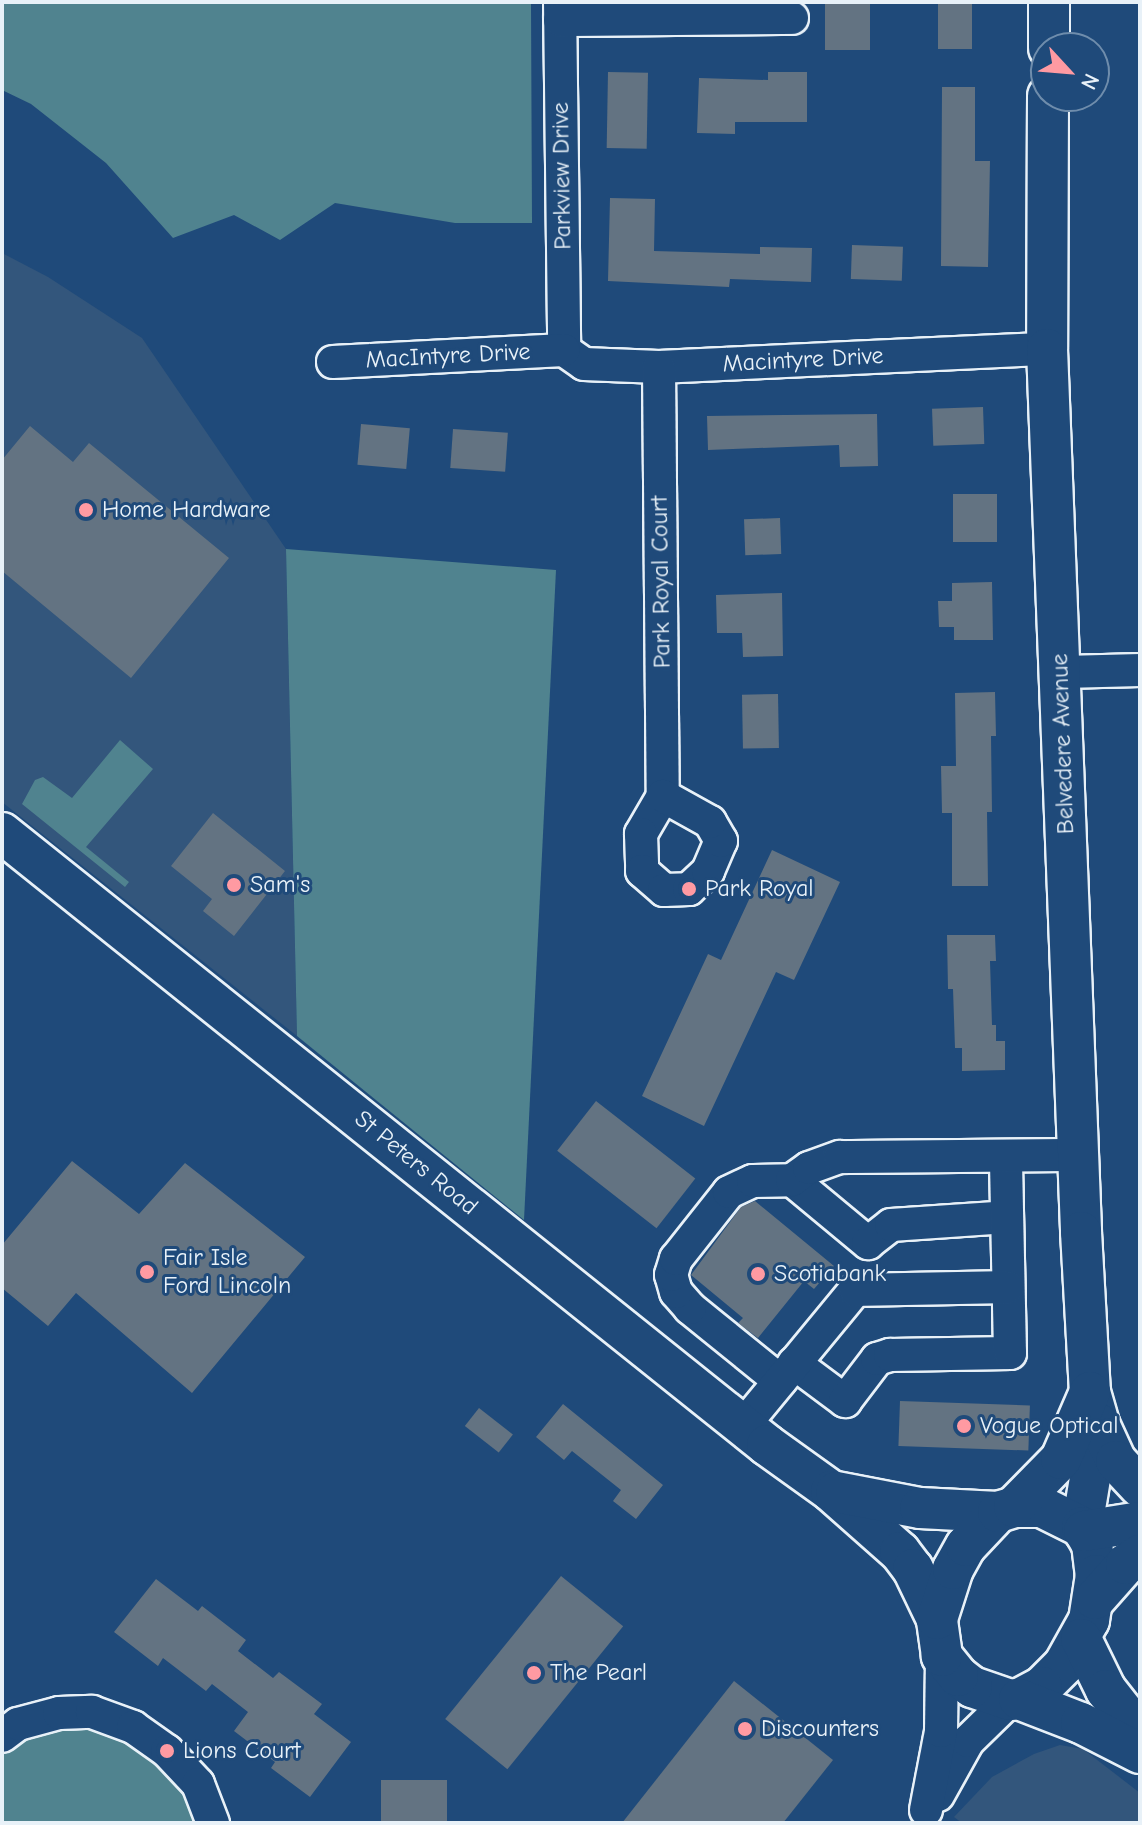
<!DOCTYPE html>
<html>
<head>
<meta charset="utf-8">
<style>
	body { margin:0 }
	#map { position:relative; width:1142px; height:1825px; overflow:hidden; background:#1f4a7a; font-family:"Comic Neue",sans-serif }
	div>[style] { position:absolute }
	.built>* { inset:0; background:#33567c }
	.green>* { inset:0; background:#50838f }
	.building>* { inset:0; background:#637382; transform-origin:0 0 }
	.roads { filter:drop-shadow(2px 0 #e8f1f8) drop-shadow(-2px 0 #e8f1f8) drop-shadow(0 2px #e8f1f8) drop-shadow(0 -2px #e8f1f8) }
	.minor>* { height:32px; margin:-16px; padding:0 16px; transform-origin:16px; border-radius:16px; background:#1f4a7a }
	.major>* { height:40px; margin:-20px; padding:0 20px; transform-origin:20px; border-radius:20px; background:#1f4a7a }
	.dots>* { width:22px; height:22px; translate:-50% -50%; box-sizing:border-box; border:4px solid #1f4a7a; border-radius:50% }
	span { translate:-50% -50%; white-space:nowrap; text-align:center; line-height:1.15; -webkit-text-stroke:6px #1f4a7a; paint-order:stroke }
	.street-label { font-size:24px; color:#e8f1f8 }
	.poi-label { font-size:24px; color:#e8f1f8 }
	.left { translate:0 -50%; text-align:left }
	.frame { position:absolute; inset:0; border:4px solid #e8f1f8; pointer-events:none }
	.north { position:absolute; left:1030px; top:32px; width:80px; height:80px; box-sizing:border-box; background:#1f4a7a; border:2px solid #6f8dac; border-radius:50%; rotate:116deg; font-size:22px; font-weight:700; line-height:32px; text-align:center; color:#e8f1f8 }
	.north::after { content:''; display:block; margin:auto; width:28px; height:36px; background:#ff9aa2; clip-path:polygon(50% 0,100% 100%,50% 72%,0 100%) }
</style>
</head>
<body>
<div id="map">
	<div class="built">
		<i style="clip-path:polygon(2px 253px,48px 277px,142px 338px,286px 549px,297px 1036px,2px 802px)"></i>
		<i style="clip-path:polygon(1060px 1745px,1083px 1749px,1140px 1793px,1140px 1823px,962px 1823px,954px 1817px,992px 1777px,1034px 1754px)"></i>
	</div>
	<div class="green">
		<i style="clip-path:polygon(2px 2px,531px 2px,532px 223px,455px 223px,335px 203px,280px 240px,234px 215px,173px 238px,106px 163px,31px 104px,2px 90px)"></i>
		<i style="clip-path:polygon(286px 549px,556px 570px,524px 1220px,297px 1036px)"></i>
		<i style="clip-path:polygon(120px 740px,153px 769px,86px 847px,129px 882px,125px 887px,22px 804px,35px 780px,43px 777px,72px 798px)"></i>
		<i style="clip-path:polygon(61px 1727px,92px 1727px,125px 1740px,161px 1760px,182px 1789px,199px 1823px,2px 1823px,2px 1753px,30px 1737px)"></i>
	</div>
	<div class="building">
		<i style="left:825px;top:2px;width:45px;height:48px"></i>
		<i style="left:938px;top:2px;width:34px;height:47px"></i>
		<i style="left:608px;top:72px;width:40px;height:76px;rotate:1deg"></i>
		<i style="clip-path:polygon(768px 72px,807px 72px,807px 122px,735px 122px,735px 134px,697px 133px,699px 78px,768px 80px)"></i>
		<i style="clip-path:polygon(942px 87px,975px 87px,975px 161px,990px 161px,988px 267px,941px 266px)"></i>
		<i style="clip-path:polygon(610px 198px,655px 199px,654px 251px,760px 254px,760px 247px,812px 248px,811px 282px,730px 279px,729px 287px,608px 281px)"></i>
		<i style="left:852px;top:245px;width:51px;height:34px;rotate:2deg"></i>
		<i style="left:983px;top:407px;width:37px;height:51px;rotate:88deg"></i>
		<i style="clip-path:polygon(877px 414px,878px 466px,840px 467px,839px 445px,708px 450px,707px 416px)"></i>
		<i style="left:361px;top:424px;width:49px;height:41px;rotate:5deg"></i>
		<i style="clip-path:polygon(30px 426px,73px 462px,89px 443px,229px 558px,131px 678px,2px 571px,2px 460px)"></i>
		<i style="left:453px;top:429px;width:55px;height:39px;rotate:4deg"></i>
		<i style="left:997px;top:494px;width:48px;height:44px;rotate:90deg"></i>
		<i style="left:780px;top:518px;width:36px;height:36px;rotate:88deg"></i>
		<i style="clip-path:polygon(992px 582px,993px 640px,954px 640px,954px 627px,939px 627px,938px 601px,952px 601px,952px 583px)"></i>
		<i style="clip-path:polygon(782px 593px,783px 656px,743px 657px,742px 633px,717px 633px,716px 595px)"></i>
		<i style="clip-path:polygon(995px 692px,996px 736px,991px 736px,992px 812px,987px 812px,988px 886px,952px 886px,952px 813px,942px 813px,941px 766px,956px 766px,955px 693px)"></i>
		<i style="left:778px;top:694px;width:54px;height:36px;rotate:89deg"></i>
		<i style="clip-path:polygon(213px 813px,285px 871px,234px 936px,203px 911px,212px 899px,171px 866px)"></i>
		<i style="clip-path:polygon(772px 850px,840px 882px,794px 980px,776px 972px,704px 1126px,642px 1096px,708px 954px,721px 960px)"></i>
		<i style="clip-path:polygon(947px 935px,995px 935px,996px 961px,990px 961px,992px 1025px,996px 1025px,996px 1041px,1005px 1041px,1005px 1070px,962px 1071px,962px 1048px,955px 1048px,953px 989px,948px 989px)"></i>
		<i style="left:596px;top:1101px;width:126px;height:63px;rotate:38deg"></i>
		<i style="clip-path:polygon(72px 1161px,139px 1214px,185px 1163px,305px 1257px,192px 1393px,76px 1293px,48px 1326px,2px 1288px,2px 1245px)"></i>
		<i style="clip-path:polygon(755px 1201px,834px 1266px,814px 1289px,804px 1281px,758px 1338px,738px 1323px,743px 1318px,691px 1275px,741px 1207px)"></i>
		<i style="left:900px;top:1401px;width:130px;height:45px;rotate:2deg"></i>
		<i style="clip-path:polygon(563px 1404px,663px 1485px,636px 1519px,613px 1501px,621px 1490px,572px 1451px,564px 1460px,536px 1437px)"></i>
		<i style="left:479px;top:1408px;width:43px;height:23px;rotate:38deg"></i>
		<i style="left:561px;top:1576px;width:80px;height:184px;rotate:39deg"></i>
		<i style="clip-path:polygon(156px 1579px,198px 1611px,202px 1606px,246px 1640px,238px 1651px,273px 1678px,279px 1672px,322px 1704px,314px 1714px,351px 1742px,310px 1797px,271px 1768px,275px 1762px,234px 1731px,248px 1712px,212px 1684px,206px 1691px,163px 1658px,158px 1666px,114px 1632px)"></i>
		<i style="clip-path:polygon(734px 1681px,833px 1760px,783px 1823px,622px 1823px)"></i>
		<i style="left:381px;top:1780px;width:66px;height:43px"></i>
	</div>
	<div class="roads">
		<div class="minor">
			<i style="left:560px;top:2px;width:348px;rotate:89.3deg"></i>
			<i style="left:560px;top:20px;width:232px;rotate:-0.5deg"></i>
			<i style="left:564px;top:350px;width:24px;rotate:35deg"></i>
			<i style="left:584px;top:364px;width:75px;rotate:2.3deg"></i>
			<i style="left:659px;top:367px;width:388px;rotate:-2.7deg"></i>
			<i style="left:333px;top:362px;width:231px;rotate:-3deg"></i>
			<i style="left:659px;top:367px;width:429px;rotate:89.5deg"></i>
			<i style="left:663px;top:796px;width:44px;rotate:120.1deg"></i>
			<i style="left:641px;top:834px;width:37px;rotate:88deg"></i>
			<i style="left:642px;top:871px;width:29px;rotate:41deg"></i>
			<i style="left:664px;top:890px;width:25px;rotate:-2deg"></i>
			<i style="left:689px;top:889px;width:26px;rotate:-43deg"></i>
			<i style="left:708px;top:871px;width:33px;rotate:-67deg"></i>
			<i style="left:721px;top:841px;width:22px;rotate:-120deg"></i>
			<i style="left:710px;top:822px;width:54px;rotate:-151deg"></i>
			<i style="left:1061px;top:672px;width:79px;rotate:-1.5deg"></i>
			<i style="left:792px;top:1180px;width:99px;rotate:39.7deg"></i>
			<i style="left:868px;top:1243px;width:29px;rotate:-38deg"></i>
			<i style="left:891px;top:1225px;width:116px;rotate:-3.9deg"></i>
			<i style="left:794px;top:1363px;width:64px;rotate:36.7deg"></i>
			<i style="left:845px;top:1401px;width:53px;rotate:-52.7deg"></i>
			<i style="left:877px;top:1359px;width:14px;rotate:-17deg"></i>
			<i style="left:890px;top:1355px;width:120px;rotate:-1deg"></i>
			<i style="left:1010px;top:1353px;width:197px;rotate:-91.2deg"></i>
			<i style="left:780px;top:1381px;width:116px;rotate:-141deg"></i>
			<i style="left:690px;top:1308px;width:21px;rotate:-131deg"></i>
			<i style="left:676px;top:1292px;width:18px;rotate:-106deg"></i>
			<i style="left:671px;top:1275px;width:17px;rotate:-73deg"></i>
			<i style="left:676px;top:1259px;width:85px;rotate:-51.7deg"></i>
			<i style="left:729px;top:1192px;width:26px;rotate:-25deg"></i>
			<i style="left:753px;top:1181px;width:39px;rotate:-1deg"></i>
			<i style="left:792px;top:1180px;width:21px;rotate:-35deg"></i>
			<i style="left:809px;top:1168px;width:33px;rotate:-20deg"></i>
			<i style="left:840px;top:1157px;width:238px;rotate:-0.5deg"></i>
			<i style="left:743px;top:1426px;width:176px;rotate:-50.5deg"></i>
			<i style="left:855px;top:1290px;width:153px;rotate:-1.1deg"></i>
			<i style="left:2px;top:1736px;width:20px;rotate:-37deg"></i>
			<i style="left:18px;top:1724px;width:42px;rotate:-15deg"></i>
			<i style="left:59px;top:1713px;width:33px;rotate:-2deg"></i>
			<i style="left:92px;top:1712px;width:44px;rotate:20.1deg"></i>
			<i style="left:133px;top:1727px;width:42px;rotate:35.2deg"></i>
			<i style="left:167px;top:1751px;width:45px;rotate:46.8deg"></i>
			<i style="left:198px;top:1784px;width:42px;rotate:69deg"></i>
			<i style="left:938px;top:1795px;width:62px;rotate:-60.9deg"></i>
			<i style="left:968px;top:1741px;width:59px;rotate:-44.3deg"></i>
			<i style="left:926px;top:1810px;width:80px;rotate:-79.2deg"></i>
			<i style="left:941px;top:1731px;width:75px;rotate:-89.2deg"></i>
		</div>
		<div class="major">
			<i style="left:1049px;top:48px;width:46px;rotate:-90deg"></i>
			<i style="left:1048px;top:96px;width:253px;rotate:90.2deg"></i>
			<i style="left:1047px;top:349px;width:884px;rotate:87.79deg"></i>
			<i style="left:1081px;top:1232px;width:160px;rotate:86.8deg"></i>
			<i style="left:1090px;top:1392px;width:33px;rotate:74deg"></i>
			<i style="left:1099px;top:1424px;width:104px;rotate:99.4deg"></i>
			<i style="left:2px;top:833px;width:980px;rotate:38.66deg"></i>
			<i style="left:767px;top:1445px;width:79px;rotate:35.7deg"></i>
			<i style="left:831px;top:1491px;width:92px;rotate:41.5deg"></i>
			<i style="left:900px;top:1552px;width:21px;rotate:53deg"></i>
			<i style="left:913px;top:1569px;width:55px;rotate:64.4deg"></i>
			<i style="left:1099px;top:1424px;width:41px;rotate:65.3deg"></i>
			<i style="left:1116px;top:1461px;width:35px;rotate:47deg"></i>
			<i style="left:836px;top:1492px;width:86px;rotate:10.8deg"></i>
			<i style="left:920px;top:1508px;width:78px;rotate:2.9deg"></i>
			<i style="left:1014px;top:1507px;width:28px"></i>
			<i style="left:1042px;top:1507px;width:45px;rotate:26.6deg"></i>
			<i style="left:1082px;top:1527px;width:20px;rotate:60deg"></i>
			<i style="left:1092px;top:1544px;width:31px;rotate:83deg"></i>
			<i style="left:1096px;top:1575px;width:46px;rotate:98.8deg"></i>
			<i style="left:1089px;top:1620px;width:51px;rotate:119.1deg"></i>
			<i style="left:1064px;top:1665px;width:31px;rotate:135deg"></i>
			<i style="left:1042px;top:1687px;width:26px;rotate:152deg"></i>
			<i style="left:1019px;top:1699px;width:9px;rotate:174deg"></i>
			<i style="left:1010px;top:1700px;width:40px;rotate:-161.1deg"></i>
			<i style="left:972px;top:1687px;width:18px;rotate:-142deg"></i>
			<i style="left:958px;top:1676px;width:26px;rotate:-129deg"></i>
			<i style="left:942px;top:1656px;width:37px;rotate:-98deg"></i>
			<i style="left:937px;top:1619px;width:52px;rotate:-72.3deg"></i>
			<i style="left:953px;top:1569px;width:26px;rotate:-61deg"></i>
			<i style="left:966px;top:1546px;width:47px;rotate:-46.7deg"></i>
			<i style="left:998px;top:1512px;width:17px;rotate:-17deg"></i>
			<i style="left:1014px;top:1507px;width:67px;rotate:-45.6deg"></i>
			<i style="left:1061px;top:1459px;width:73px;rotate:-66.6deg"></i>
			<i style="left:1084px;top:1531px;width:57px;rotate:-9.1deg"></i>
			<i style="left:1095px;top:1599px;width:47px;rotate:-48.5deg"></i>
			<i style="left:1126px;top:1564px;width:17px;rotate:-33deg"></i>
			<i style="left:1081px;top:1639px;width:57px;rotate:63.9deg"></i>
			<i style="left:1106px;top:1690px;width:55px;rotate:51.7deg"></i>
			<i style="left:1019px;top:1699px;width:66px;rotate:21.2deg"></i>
			<i style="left:1081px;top:1723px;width:66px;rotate:27deg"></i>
		</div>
	</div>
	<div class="dots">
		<i style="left:86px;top:510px;background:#ff9aa2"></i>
		<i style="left:234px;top:885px;background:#ff9aa2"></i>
		<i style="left:689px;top:889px;background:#ff9aa2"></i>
		<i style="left:147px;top:1272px;background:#ff9aa2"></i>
		<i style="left:758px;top:1274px;background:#ff9aa2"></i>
		<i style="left:964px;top:1426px;background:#ff9aa2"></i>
		<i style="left:534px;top:1673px;background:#ff9aa2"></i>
		<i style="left:745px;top:1729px;background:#ff9aa2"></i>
		<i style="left:167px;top:1751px;background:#ff9aa2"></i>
	</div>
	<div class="street-label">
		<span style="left:562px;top:176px;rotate:-91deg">Parkview Drive</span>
		<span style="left:448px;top:356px;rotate:-3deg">MacIntyre Drive</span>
		<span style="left:803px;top:360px;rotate:-3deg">Macintyre Drive</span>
		<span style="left:661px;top:582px;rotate:-91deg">Park Royal Court</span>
		<span style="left:1063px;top:744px;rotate:-92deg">Belvedere Avenue</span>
		<span style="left:416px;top:1163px;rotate:39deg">St Peters Road</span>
	</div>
	<div class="poi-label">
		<span class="left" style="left:102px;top:510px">Home Hardware</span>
		<span class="left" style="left:250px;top:885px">Sam's</span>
		<span class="left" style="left:705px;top:889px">Park Royal</span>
		<span class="left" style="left:163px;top:1272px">Fair Isle<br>Ford Lincoln</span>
		<span class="left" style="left:774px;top:1274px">Scotiabank</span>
		<span class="left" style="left:980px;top:1426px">Vogue Optical</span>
		<span class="left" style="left:550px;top:1673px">The Pearl</span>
		<span class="left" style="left:761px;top:1729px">Discounters</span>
		<span class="left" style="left:183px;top:1751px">Lions Court</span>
	</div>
	<div class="frame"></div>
	<div class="north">N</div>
</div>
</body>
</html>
